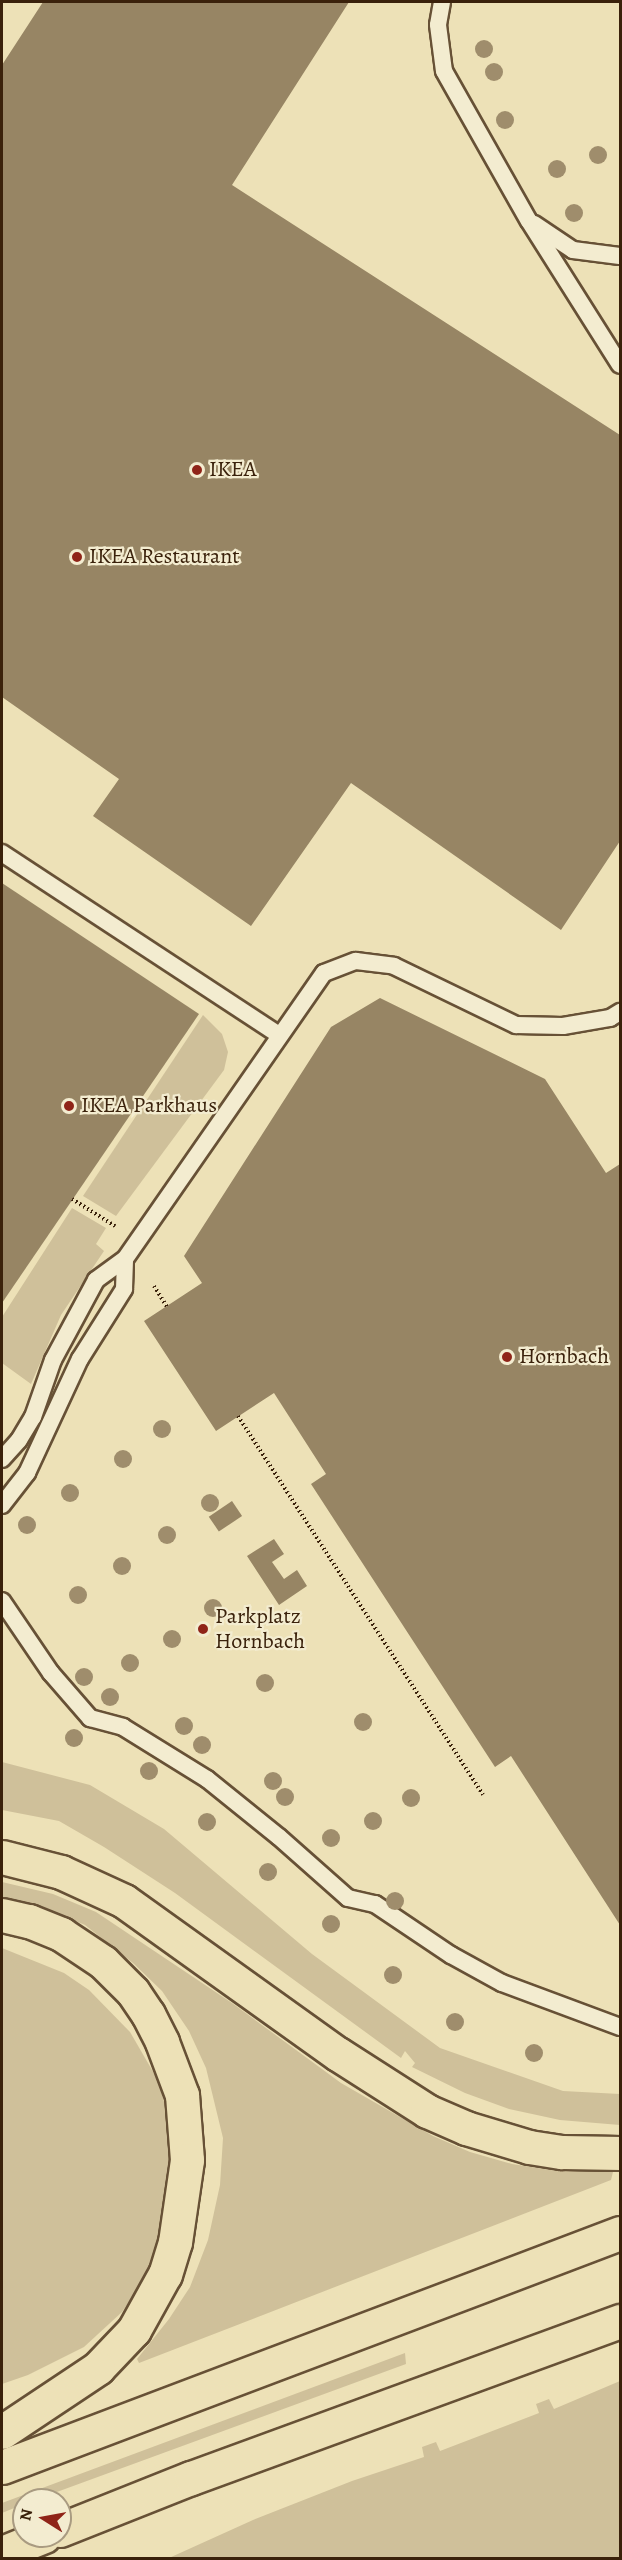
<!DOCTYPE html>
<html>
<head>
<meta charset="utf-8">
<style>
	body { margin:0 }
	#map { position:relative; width:622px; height:2560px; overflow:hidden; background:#ede1b7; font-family:Alegreya,serif }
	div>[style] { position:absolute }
	.green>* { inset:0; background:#cfc09a }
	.building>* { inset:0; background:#978564; transform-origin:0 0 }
	.path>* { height:4px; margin-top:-2px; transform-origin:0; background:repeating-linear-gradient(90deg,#3a210b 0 1.5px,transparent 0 4.5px) }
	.roads { filter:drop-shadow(2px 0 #675136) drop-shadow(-2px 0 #675136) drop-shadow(0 2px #675136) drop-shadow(0 -2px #675136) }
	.lane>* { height:16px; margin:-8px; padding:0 8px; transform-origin:8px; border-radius:8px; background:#f3ecd0 }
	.highway>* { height:33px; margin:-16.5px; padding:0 16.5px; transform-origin:16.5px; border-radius:16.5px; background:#ede1b7 }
	.trees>* { width:18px; height:18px; margin:-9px; border-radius:50%; background:#9f8d6c }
	.dots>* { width:16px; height:16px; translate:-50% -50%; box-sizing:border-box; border:3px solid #f3ecd0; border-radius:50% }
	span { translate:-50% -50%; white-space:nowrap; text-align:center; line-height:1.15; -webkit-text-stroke:4.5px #f3ecd0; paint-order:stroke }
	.poi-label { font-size:22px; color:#3a210b }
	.left { translate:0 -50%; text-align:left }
	.frame { position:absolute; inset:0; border:3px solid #3a210b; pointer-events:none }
	.north { position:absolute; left:12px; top:2488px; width:60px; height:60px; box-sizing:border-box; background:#f3ecd0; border:2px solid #a99b81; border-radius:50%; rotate:281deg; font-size:16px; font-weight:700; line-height:24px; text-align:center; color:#3a210b }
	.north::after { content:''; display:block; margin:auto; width:21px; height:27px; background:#8f2418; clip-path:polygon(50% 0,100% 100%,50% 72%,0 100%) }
</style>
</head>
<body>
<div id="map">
	<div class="green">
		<i style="clip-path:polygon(203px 1015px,222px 1034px,228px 1052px,224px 1070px,116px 1216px,83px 1196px)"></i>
		<i style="clip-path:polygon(72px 1208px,106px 1228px,96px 1244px,104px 1251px,61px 1315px,31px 1384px,2px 1363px,2px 1317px)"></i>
		<i style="clip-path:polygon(2px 1762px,90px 1785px,164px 1829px,312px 1954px,440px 2048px,563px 2091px,620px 2094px,620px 2125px,560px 2120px,509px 2109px,465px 2093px,412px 2067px,415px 2063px,405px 2051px,401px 2058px,175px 1893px,104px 1847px,59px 1821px,2px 1810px)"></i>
		<i style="clip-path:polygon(2px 1882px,53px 1894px,96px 1912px,232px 2003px,341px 2083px,433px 2136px,470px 2152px,512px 2164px,557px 2171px,613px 2172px,611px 2180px,139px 2363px,137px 2359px,169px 2319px,190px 2287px,208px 2240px,220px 2185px,223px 2138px,206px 2068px,189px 2031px,162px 1991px,133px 1963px,85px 1925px,52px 1911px,2px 1897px)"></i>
		<i style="clip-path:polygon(2px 1948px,64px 1973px,89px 1990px,130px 2032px,159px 2082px,173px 2137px,171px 2211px,150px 2270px,122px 2312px,84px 2347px,28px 2375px,2px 2384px)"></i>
		<i style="clip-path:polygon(405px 2353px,406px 2364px,35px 2500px,24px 2500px,24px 2504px,2px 2513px,2px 2503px)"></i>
		<i style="clip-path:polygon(620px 2381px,620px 2558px,169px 2558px,253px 2520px,352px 2481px,424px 2457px,422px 2447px,436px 2442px,440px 2451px,539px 2413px,536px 2404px,549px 2399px,554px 2409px)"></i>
	</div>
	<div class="building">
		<i style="clip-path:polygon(43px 2px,349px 2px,232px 185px,620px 435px,620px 841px,561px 930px,351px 783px,251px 926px,93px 816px,119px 779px,2px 697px,2px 65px)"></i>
		<i style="clip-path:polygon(2px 883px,199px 1014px,2px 1303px)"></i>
		<i style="clip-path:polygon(380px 998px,545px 1079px,606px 1173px,620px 1164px,620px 1925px,511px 1756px,495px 1767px,311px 1484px,326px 1474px,274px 1393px,216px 1431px,144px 1321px,202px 1283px,184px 1256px,331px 1027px)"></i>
		<i style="left:232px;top:1501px;width:18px;height:28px;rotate:56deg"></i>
		<i style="clip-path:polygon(274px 1539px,284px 1554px,272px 1562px,284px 1579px,297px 1570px,307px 1586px,279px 1605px,247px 1556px)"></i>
	</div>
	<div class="path">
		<i style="left:72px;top:1199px;width:51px;rotate:32.1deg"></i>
		<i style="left:154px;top:1286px;width:25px;rotate:58deg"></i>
		<i style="left:238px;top:1416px;width:451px;rotate:57.1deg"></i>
	</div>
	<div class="roads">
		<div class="lane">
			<i style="left:442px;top:2px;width:23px;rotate:100deg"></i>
			<i style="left:438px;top:25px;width:46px;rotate:82.6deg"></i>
			<i style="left:444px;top:71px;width:172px;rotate:60.5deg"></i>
			<i style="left:529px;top:221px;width:170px;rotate:57.7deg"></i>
			<i style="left:534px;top:224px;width:47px;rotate:33.7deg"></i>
			<i style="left:573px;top:250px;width:47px;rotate:7.3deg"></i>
			<i style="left:2px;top:853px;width:331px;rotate:33.3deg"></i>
			<i style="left:2px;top:1459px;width:25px;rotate:-48deg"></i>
			<i style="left:19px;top:1440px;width:27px;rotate:-59deg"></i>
			<i style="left:33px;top:1417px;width:60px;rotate:-70.7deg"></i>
			<i style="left:53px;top:1360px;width:91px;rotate:-61.7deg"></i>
			<i style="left:96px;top:1280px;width:36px;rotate:-36deg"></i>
			<i style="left:125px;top:1259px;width:348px;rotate:-55.2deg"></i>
			<i style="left:324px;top:973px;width:34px;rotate:-21deg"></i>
			<i style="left:356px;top:961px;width:38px;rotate:7deg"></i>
			<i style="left:394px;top:966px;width:136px;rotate:25.8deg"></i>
			<i style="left:516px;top:1025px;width:47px;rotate:1.2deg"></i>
			<i style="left:563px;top:1026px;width:48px;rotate:-9.7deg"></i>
			<i style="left:610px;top:1018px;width:12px;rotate:-31deg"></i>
			<i style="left:2px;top:1505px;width:41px;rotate:-52deg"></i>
			<i style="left:27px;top:1473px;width:126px;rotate:-65.1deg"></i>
			<i style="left:80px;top:1359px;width:83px;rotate:-57.8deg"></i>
			<i style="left:124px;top:1289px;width:30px;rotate:-88deg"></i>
			<i style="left:2px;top:1601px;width:87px;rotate:55.8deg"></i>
			<i style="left:51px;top:1673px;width:60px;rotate:49.1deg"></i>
			<i style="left:90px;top:1718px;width:34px;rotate:15deg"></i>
			<i style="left:123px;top:1727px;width:99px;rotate:31.8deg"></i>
			<i style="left:207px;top:1779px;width:92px;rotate:38.9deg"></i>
			<i style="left:279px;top:1837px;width:92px;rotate:41.5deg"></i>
			<i style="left:348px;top:1898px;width:28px;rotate:13deg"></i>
			<i style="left:375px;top:1904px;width:92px;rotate:33.9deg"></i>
			<i style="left:451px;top:1955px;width:58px;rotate:28.8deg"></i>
			<i style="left:502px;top:1983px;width:126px;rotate:20.4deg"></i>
		</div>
		<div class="highway">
			<i style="left:2px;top:1857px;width:61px;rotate:14.3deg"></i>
			<i style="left:61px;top:1872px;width:69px;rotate:24.7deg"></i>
			<i style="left:124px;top:1901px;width:263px;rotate:35.6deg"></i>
			<i style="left:338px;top:2054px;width:106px;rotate:32.6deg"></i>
			<i style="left:427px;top:2111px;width:43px;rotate:23.6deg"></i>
			<i style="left:466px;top:2128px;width:66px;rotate:16.8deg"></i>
			<i style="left:529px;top:2147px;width:33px;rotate:9deg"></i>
			<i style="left:562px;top:2152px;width:58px;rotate:1deg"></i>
			<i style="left:2px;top:1915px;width:28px;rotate:13deg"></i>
			<i style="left:29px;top:1921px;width:35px;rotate:22deg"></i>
			<i style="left:61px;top:1934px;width:50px;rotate:33.7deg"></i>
			<i style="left:103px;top:1962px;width:42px;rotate:45deg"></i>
			<i style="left:133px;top:1992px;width:27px;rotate:56deg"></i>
			<i style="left:148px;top:2014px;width:31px;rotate:63deg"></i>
			<i style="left:162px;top:2042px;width:57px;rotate:69.3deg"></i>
			<i style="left:182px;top:2095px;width:65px;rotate:85.6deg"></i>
			<i style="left:187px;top:2160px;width:83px;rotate:98.3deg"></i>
			<i style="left:175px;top:2242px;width:34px;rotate:107deg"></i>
			<i style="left:165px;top:2274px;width:64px;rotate:119deg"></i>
			<i style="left:134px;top:2330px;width:52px;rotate:133.5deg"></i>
			<i style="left:98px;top:2368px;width:115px;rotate:146.3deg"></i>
			<i style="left:2px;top:2467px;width:661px;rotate:-20.74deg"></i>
			<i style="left:60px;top:2530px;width:141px;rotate:-21.7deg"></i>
			<i style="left:191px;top:2478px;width:457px;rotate:-20.1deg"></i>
			<i style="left:2px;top:2553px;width:45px;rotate:-22deg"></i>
		</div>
	</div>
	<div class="trees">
		<i style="left:484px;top:49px"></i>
		<i style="left:494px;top:72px"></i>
		<i style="left:505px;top:120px"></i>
		<i style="left:598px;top:155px"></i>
		<i style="left:557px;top:169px"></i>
		<i style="left:574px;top:213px"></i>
		<i style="left:162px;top:1429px"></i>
		<i style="left:123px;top:1459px"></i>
		<i style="left:70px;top:1493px"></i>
		<i style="left:210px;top:1503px"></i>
		<i style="left:27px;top:1525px"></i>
		<i style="left:167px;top:1535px"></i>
		<i style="left:122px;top:1566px"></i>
		<i style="left:78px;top:1595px"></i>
		<i style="left:213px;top:1608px"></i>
		<i style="left:172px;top:1639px"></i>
		<i style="left:130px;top:1663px"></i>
		<i style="left:84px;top:1677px"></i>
		<i style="left:265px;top:1683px"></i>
		<i style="left:110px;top:1697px"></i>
		<i style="left:363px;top:1722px"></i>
		<i style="left:184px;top:1726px"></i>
		<i style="left:74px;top:1738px"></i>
		<i style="left:202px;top:1745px"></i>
		<i style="left:149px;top:1771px"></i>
		<i style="left:273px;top:1781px"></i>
		<i style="left:285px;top:1797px"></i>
		<i style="left:411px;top:1798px"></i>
		<i style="left:373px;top:1821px"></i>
		<i style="left:207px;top:1822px"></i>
		<i style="left:331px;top:1838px"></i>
		<i style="left:268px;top:1872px"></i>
		<i style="left:395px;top:1901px"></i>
		<i style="left:331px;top:1924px"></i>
		<i style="left:393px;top:1975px"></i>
		<i style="left:455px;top:2022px"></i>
		<i style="left:534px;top:2053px"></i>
	</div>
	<div class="dots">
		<i style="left:197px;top:470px;background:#8f2418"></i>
		<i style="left:77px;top:557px;background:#8f2418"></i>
		<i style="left:69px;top:1106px;background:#8f2418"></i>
		<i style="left:507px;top:1357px;background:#8f2418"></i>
		<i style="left:203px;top:1629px;background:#8f2418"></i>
	</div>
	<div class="poi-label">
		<span class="left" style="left:209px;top:470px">IKEA</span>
		<span class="left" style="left:89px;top:557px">IKEA Restaurant</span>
		<span class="left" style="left:81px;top:1106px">IKEA Parkhaus</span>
		<span class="left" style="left:519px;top:1357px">Hornbach</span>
		<span class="left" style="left:215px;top:1629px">Parkplatz<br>Hornbach</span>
	</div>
	<div class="frame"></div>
	<div class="north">N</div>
</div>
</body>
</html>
